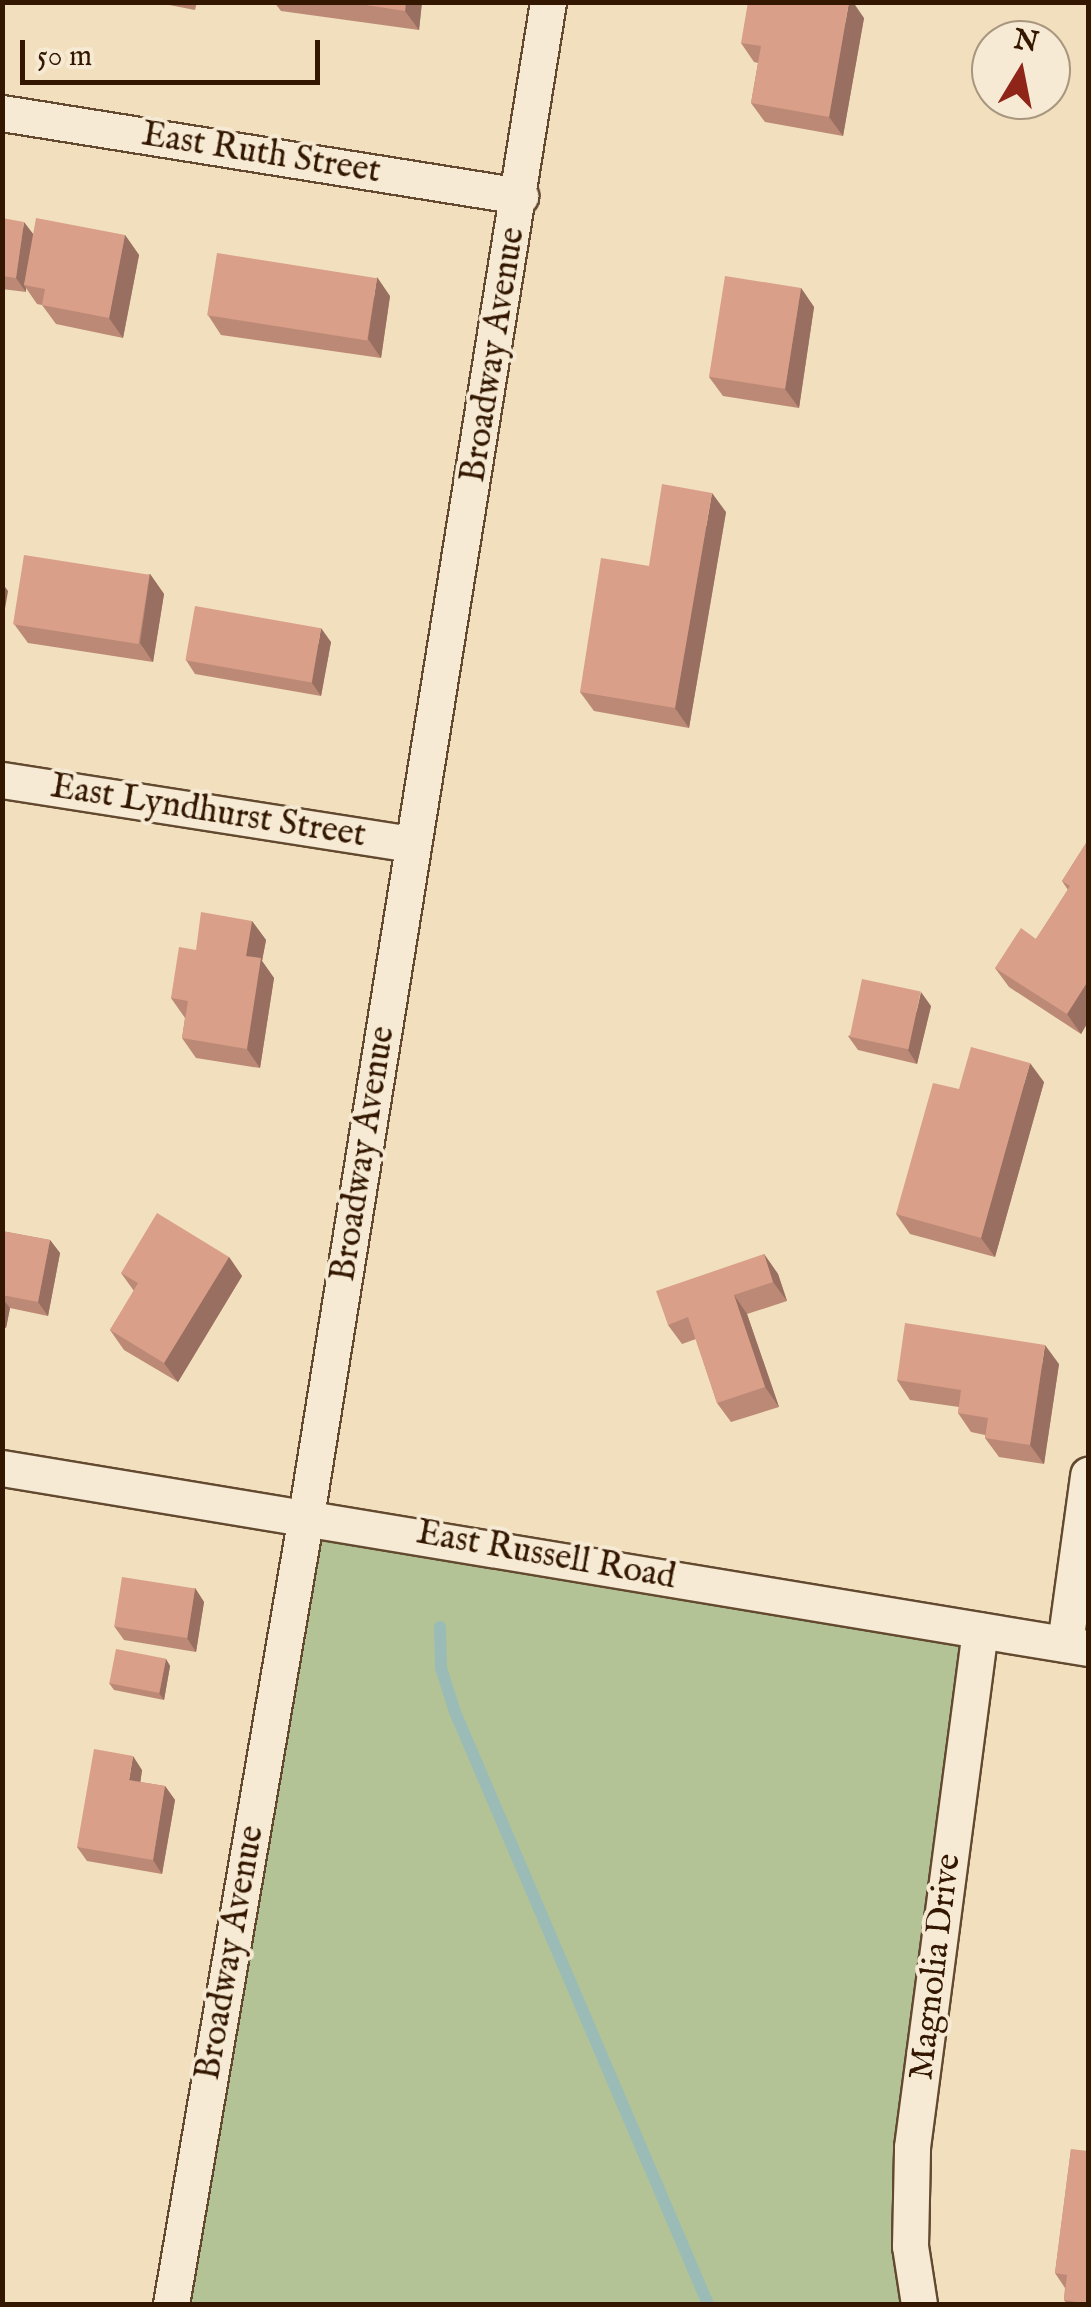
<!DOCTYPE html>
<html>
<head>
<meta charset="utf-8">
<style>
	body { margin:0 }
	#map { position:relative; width:1091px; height:2307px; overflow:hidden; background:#f1dfbd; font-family:"IM FELL English",serif }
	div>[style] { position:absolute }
	.green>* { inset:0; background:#b3c396 }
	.stream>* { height:12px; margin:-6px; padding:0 6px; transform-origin:6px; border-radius:6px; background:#9bbcb6 }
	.roads { filter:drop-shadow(2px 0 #62492f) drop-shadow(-2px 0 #62492f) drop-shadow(0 2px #62492f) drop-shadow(0 -2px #62492f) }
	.minor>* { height:35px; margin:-17.5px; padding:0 17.5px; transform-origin:17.5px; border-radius:17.5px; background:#f6ead4 }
	.wall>* { inset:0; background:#bb8976 }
	.shaded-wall>* { inset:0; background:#986f60 }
	.building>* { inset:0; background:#d99f89; transform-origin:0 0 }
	span { translate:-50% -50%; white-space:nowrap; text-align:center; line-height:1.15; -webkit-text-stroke:8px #f6ead4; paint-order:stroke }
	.street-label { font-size:35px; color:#331700 }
	.frame { position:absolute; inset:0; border:5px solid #331700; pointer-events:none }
	.north { position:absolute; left:971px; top:20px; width:100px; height:100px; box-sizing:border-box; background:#f6ead4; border:2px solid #a8967f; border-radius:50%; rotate:10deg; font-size:28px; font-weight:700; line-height:40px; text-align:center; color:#331700 }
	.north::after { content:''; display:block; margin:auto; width:35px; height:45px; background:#8f2418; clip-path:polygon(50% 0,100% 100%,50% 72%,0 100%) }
	.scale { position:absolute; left:20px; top:40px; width:300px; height:45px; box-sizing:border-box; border:5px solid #331700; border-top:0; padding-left:12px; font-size:30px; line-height:35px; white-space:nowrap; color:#331700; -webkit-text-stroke:8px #f6ead4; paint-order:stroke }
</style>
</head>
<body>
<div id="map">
	<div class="green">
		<i style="clip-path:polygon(306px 1516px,980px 1630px,912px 2147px,919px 2304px,171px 2304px)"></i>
	</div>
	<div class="stream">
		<i style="left:440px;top:1627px;width:41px;rotate:88.6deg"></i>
		<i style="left:441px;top:1668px;width:46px;rotate:72.3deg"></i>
		<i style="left:455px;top:1712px;width:644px;rotate:66.86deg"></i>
	</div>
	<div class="roads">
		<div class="minor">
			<i style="left:2px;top:113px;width:525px;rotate:9.1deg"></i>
			<i style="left:2px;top:780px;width:416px;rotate:8.9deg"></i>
			<i style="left:2px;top:1468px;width:1101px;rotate:9.41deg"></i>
			<i style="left:1065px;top:1644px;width:171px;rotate:-82.2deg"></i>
			<i style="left:171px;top:2304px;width:799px;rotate:-80.28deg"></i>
			<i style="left:306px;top:1516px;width:1533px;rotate:-80.92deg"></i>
			<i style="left:919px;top:2304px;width:59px;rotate:-98.8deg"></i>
			<i style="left:910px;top:2246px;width:99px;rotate:-88.8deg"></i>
			<i style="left:912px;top:2147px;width:521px;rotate:-82.51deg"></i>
		</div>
	</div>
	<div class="wall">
		<i style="clip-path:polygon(154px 2px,197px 2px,195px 10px)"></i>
		<i style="clip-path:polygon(274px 2px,422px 2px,419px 30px,281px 11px)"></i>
		<i style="clip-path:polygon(864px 18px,843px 136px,765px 122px,751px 103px,758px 63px,754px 62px,741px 43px)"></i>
		<i style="clip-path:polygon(2px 218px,33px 235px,125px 235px,139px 255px,123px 338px,56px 324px,42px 305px,37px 304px,26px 288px,26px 292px,2px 289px)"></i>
		<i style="clip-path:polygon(801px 288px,814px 307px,799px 408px,723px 396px,709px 377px)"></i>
		<i style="clip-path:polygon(390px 296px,381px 358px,221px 335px,208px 315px)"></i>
		<i style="clip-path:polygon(726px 512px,689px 728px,594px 711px,580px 692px,649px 566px)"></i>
		<i style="clip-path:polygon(150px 574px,164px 594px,153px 662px,28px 643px,14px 624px)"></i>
		<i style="clip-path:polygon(331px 642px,321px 696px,195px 674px,186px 660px)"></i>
		<i style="clip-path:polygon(1088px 840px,1088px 1022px,1081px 1034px,1009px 987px,995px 968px,1036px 939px,1068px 890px,1062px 881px)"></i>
		<i style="clip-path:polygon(252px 921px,266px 940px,262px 961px,274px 978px,260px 1068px,196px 1058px,182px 1038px,185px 1018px,171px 998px,196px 950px)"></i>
		<i style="clip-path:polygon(931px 1006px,917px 1064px,858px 1050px,848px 1036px)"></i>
		<i style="clip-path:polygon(1044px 1082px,995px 1257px,910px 1234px,896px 1214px,959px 1089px)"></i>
		<i style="clip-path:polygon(2px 1231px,50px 1240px,60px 1253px,48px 1316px,10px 1308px,6px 1328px,2px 1327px)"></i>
		<i style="clip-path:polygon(764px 1254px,778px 1274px,787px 1301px,747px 1314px,779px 1407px,731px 1422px,717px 1403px,696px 1339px,682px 1344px,668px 1325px)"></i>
		<i style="clip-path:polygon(229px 1257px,242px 1276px,178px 1382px,124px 1350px,110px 1330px,134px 1291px,121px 1273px)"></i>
		<i style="clip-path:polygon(1059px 1364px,1044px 1464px,999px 1457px,985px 1438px,985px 1435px,971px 1432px,958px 1413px,959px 1407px,910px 1400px,897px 1380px)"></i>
		<i style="clip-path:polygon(195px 1588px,204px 1602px,196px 1652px,124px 1640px,114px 1626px)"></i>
		<i style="clip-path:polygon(166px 1659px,170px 1666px,164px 1700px,114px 1690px,109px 1683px)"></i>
		<i style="clip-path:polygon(142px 1770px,140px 1782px,165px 1786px,175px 1800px,162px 1874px,87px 1861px,77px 1847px)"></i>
		<i style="clip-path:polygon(1071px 2149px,1088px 2304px,1067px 2304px,1064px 2300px,1065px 2288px,1055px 2273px)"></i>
	</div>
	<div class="shaded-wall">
		<i style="clip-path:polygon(406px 2px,422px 2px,419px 30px,405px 11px)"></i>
		<i style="clip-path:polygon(849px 2px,853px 2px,864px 18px,843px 136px,829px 117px)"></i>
		<i style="clip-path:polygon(24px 222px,34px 235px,24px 285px,26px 288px,26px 292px,16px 278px)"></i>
		<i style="clip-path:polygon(125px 235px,139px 255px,123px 338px,109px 318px)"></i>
		<i style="clip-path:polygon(377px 277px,390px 296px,381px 358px,368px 339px)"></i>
		<i style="clip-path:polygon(801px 288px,814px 307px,799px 408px,785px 389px)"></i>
		<i style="clip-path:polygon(712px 493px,726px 512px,689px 728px,675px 708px)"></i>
		<i style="clip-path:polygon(150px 574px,164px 594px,153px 662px,140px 643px)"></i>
		<i style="clip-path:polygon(2px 583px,8px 591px,2px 626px)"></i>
		<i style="clip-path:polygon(321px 628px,331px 642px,321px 696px,312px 683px)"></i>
		<i style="clip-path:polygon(252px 921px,266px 940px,262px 961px,274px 978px,260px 1068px,247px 1049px,246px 956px)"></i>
		<i style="clip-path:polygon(1088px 981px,1088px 1022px,1081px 1034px,1067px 1014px)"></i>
		<i style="clip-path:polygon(921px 992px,931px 1006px,917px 1064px,908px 1050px)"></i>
		<i style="clip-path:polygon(1030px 1063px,1044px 1082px,995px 1257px,981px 1238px)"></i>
		<i style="clip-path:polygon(50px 1240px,60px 1253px,48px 1316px,38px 1302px)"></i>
		<i style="clip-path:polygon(764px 1254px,778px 1274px,787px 1301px,773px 1282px)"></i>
		<i style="clip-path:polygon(229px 1257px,242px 1276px,178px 1382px,164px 1363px)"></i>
		<i style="clip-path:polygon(734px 1295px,747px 1314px,779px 1407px,765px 1387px)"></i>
		<i style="clip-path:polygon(2px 1298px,10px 1308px,6px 1328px,2px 1323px)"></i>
		<i style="clip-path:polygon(1045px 1345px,1059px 1364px,1044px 1464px,1030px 1445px)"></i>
		<i style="clip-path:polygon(195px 1588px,204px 1602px,196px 1652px,187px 1638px)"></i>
		<i style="clip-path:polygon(166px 1659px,170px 1666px,164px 1700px,159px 1693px)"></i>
		<i style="clip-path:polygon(133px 1756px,142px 1770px,139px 1793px,129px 1780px)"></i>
		<i style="clip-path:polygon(165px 1786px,175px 1800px,162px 1874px,153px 1860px)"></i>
	</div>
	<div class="building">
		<i style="clip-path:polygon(346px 2px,406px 2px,405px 11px)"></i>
		<i style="clip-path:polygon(748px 2px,849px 2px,829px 117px,751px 103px,761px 46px,741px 43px)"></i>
		<i style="clip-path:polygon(2px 218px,24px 222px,16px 278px,2px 276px)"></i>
		<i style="clip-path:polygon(36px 218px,125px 235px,109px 318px,42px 305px,45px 289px,24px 285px)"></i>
		<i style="left:217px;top:253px;width:162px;height:63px;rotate:9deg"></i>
		<i style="left:725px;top:276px;width:77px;height:102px;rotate:9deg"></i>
		<i style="clip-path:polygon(662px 484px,712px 493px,675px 708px,580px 692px,601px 558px,649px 566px)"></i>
		<i style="left:24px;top:555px;width:127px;height:70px;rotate:9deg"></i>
		<i style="left:195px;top:606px;width:128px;height:55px;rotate:10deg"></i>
		<i style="clip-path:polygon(1088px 840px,1088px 981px,1067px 1014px,995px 968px,1021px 928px,1036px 939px,1070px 886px,1062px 881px)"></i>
		<i style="clip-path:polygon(201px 912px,252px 921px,246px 956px,261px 958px,247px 1049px,182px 1038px,188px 1001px,171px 998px,179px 947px,196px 950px)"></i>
		<i style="left:862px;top:979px;width:60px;height:59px;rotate:12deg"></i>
		<i style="clip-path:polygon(971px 1047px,1030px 1063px,981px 1238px,896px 1214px,933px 1083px,959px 1089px)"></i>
		<i style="clip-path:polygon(157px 1213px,229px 1257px,164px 1363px,110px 1330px,138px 1283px,121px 1273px)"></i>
		<i style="clip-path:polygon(2px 1231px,50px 1240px,38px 1302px,2px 1295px)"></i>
		<i style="clip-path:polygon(764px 1254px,773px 1282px,734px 1295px,765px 1387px,717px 1403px,688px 1317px,668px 1325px,656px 1291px)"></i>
		<i style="clip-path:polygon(905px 1323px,1045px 1345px,1030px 1445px,985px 1438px,988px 1418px,958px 1413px,961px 1390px,897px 1380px)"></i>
		<i style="left:122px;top:1577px;width:74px;height:50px;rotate:9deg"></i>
		<i style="left:116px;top:1649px;width:51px;height:35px;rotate:11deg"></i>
		<i style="clip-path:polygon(94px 1749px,133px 1756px,129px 1780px,165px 1786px,153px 1860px,77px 1847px)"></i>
		<i style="clip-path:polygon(1071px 2149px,1088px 2151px,1088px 2304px,1064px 2300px,1067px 2275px,1055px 2273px)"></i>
	</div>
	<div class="street-label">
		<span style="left:261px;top:154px;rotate:9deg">East Ruth Street</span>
		<span style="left:494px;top:355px;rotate:-81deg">Broadway Avenue</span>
		<span style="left:208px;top:812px;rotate:9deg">East Lyndhurst Street</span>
		<span style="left:364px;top:1154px;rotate:-81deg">Broadway Avenue</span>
		<span style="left:546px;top:1556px;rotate:10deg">East Russell Road</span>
		<span style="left:231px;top:1953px;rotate:-80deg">Broadway Avenue</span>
		<span style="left:936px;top:1967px;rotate:-83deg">Magnolia Drive</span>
	</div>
	<div class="frame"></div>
	<div class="north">N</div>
	<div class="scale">50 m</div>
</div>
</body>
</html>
